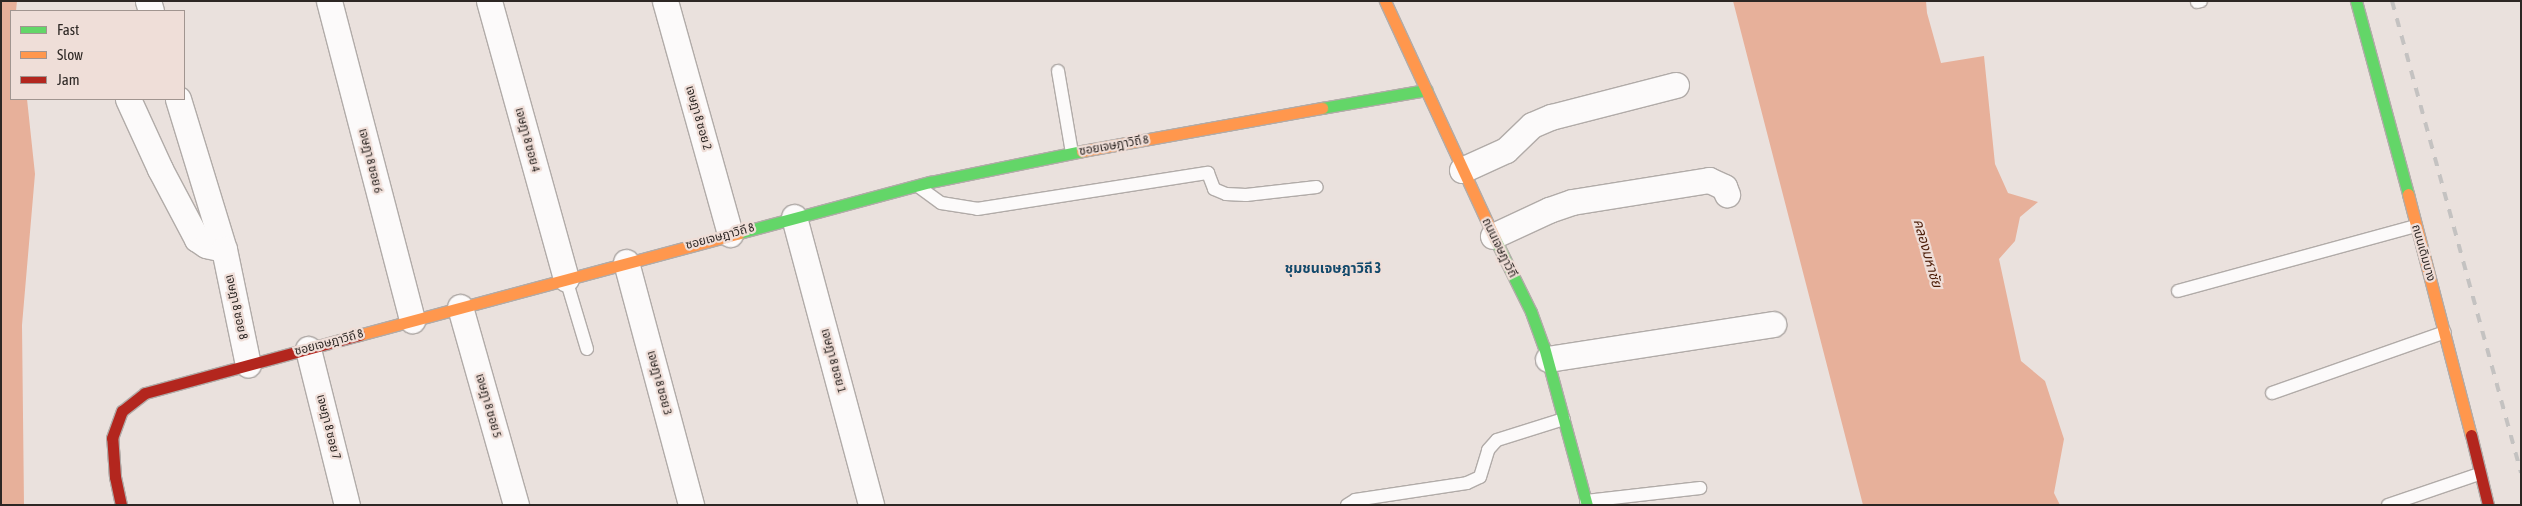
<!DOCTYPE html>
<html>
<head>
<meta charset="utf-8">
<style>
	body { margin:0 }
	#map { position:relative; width:2522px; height:506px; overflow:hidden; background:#eae1dd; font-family:"Asap Condensed","Noto Sans Thai",sans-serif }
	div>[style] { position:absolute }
	.water>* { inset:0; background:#e7b09a }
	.roads { filter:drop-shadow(1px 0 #b1aba8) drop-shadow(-1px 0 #b1aba8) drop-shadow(0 1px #b1aba8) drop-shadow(0 -1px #b1aba8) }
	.lane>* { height:12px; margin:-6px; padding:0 6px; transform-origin:6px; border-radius:6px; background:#fcfafa }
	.street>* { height:25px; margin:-12.5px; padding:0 12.5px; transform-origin:12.5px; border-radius:12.5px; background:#fcfafa }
	.fast>* { height:11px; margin:-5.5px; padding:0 5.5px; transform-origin:5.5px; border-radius:5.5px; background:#63d668 }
	.slow>* { height:11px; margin:-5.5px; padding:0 5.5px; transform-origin:5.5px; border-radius:5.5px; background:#ff974d }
	.jam>* { height:11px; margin:-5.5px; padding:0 5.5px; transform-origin:5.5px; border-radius:5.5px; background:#b3261e }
	.rail>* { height:4px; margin-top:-2px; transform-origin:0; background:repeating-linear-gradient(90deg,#c4c2c1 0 9px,transparent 0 18px) }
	span { translate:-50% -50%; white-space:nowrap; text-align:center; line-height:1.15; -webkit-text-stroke:4.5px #efded8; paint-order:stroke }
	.street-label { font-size:12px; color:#2d2724 }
	.water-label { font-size:14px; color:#4c1d08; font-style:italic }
	.neighbourhood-label { font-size:14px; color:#12496b; font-weight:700 }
	.frame { position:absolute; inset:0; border:2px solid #2d2724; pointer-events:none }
	.legend { position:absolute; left:10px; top:10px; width:175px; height:90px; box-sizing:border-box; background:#efded8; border:1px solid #a19590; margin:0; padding:6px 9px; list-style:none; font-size:15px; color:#2d2724 }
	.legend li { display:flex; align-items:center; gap:10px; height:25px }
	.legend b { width:25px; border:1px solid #a19590 }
</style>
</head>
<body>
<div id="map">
	<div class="water">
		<i style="clip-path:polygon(1px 1px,17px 1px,16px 11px,11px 11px,11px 99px,27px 99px,35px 174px,22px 325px,24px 505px,1px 505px)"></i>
		<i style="clip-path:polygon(1733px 1px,1926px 1px,1927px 13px,1941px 63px,1984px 56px,1995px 164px,2008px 193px,2038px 202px,2020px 217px,2015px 241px,1999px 259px,2021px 361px,2045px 381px,2064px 439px,2054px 493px,2060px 505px,1863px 505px)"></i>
	</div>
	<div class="roads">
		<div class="lane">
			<i style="left:2197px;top:2px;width:4px;rotate:-14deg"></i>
			<i style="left:1058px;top:71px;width:83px;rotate:80.3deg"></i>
			<i style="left:919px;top:187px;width:27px;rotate:36deg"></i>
			<i style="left:941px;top:203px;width:36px;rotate:9deg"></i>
			<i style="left:977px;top:209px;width:234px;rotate:-8.9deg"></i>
			<i style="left:1208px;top:173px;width:17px;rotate:69deg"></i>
			<i style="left:1214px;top:189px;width:13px;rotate:23deg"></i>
			<i style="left:1226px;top:194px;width:20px;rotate:3deg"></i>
			<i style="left:1246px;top:195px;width:71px;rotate:-6.4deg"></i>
			<i style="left:566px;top:279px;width:73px;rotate:73.3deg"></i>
			<i style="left:2178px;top:291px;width:246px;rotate:-15.3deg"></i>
			<i style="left:2272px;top:393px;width:183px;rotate:-19.4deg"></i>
			<i style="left:1586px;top:501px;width:115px;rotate:-6.5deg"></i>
			<i style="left:1347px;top:505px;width:9px;rotate:-32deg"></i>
			<i style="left:1355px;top:500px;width:113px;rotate:-8.6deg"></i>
			<i style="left:1467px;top:483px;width:14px;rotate:-25deg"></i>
			<i style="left:1480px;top:477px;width:28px;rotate:-73deg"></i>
			<i style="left:1488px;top:450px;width:13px;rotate:-48deg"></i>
			<i style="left:1497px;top:440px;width:70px;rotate:-17.4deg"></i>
			<i style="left:2388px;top:505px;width:96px;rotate:-18.8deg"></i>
		</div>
		<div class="street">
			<i style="left:148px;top:1px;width:10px;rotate:73deg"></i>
			<i style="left:329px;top:1px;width:330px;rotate:75.4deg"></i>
			<i style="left:489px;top:1px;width:288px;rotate:74.5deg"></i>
			<i style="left:665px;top:1px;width:242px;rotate:74.4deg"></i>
			<i style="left:128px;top:99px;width:77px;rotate:65.4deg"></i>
			<i style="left:160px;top:169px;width:79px;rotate:62.1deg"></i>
			<i style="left:197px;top:239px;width:11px;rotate:34deg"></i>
			<i style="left:206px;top:245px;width:18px;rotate:13deg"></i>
			<i style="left:178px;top:99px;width:157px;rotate:73deg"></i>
			<i style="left:224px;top:249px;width:118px;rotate:78.3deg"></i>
			<i style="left:1462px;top:170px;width:48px;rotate:-24.4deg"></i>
			<i style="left:1506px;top:150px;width:36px;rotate:-44deg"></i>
			<i style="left:1532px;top:125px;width:21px;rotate:-23deg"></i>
			<i style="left:1551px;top:117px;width:129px;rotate:-14.4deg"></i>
			<i style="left:794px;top:217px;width:298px;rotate:75deg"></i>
			<i style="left:1493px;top:236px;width:62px;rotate:-24.9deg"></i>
			<i style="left:1549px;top:210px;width:24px;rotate:-19deg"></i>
			<i style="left:1572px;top:202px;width:139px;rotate:-9.1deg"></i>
			<i style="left:1709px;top:180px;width:17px;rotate:25deg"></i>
			<i style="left:1724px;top:187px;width:8px;rotate:67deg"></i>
			<i style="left:626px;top:262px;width:252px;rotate:75deg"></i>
			<i style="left:460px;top:307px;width:206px;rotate:74.2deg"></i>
			<i style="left:308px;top:349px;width:161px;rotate:76deg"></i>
			<i style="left:1548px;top:359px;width:228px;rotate:-8.8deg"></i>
		</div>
		<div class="fast">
			<i style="left:2356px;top:1px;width:200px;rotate:74.9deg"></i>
			<i style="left:1322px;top:108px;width:106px;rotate:-9.8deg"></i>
			<i style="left:739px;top:233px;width:198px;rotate:-15deg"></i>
			<i style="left:930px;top:182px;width:155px;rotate:-11.5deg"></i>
			<i style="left:1495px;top:239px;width:81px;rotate:63.7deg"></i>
			<i style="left:1531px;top:312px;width:37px;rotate:70deg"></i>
			<i style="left:1544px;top:347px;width:164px;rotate:74.8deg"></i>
		</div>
		<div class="slow">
			<i style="left:1385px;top:1px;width:262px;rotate:65.2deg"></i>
			<i style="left:1082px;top:151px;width:244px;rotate:-10.2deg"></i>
			<i style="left:2408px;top:194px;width:249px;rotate:75.4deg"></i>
			<i style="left:359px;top:335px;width:393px;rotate:-15deg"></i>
		</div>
		<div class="jam">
			<i style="left:2471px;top:435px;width:72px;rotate:76.3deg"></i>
			<i style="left:121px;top:505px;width:29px;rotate:-102deg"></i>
			<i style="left:115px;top:477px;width:39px;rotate:-94deg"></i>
			<i style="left:112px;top:438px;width:29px;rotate:-70deg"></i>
			<i style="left:122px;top:411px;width:29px;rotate:-38deg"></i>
			<i style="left:145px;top:393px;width:222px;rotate:-15.2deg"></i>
		</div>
	</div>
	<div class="rail">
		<i style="left:2392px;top:1px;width:489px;rotate:74.7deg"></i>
	</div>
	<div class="street-label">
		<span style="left:698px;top:118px;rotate:74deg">เจษฎา 8 ซอย 2</span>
		<span style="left:527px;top:140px;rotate:75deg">เจษฎา 8 ซอย 4</span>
		<span style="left:1114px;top:146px;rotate:-10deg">ซอยเจษฎาวิถี 8</span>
		<span style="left:370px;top:161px;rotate:76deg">เจษฎา 8 ซอย 6</span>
		<span style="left:720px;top:237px;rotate:-15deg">ซอยเจษฎาวิถี 8</span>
		<span style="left:1499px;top:248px;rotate:64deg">ถนนเจษฎาวิถี</span>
		<span style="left:2423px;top:253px;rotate:74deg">ถนนเดิมบาง</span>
		<span style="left:236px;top:307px;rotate:78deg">เจษฎา 8 ซอย 8</span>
		<span style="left:329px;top:343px;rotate:-15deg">ซอยเจษฎาวิถี 8</span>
		<span style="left:833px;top:361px;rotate:75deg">เจษฎา 8 ซอย 1</span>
		<span style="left:659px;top:383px;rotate:75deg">เจษฎา 8 ซอย 3</span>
		<span style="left:488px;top:406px;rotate:74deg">เจษฎา 8 ซอย 5</span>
		<span style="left:328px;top:427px;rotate:76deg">เจษฎา 8 ซอย 7</span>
	</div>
	<div class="water-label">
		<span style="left:1928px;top:253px;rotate:74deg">คลองมหาชัย</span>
	</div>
	<div class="neighbourhood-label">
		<span style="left:1333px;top:268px">ชุมชนเจษฎาวิถี 3</span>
	</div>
	<div class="frame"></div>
	<ul class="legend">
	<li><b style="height:6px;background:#63d668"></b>Fast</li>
	<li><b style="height:6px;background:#ff974d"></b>Slow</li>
	<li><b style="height:6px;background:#b3261e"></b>Jam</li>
	</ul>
</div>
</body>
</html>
